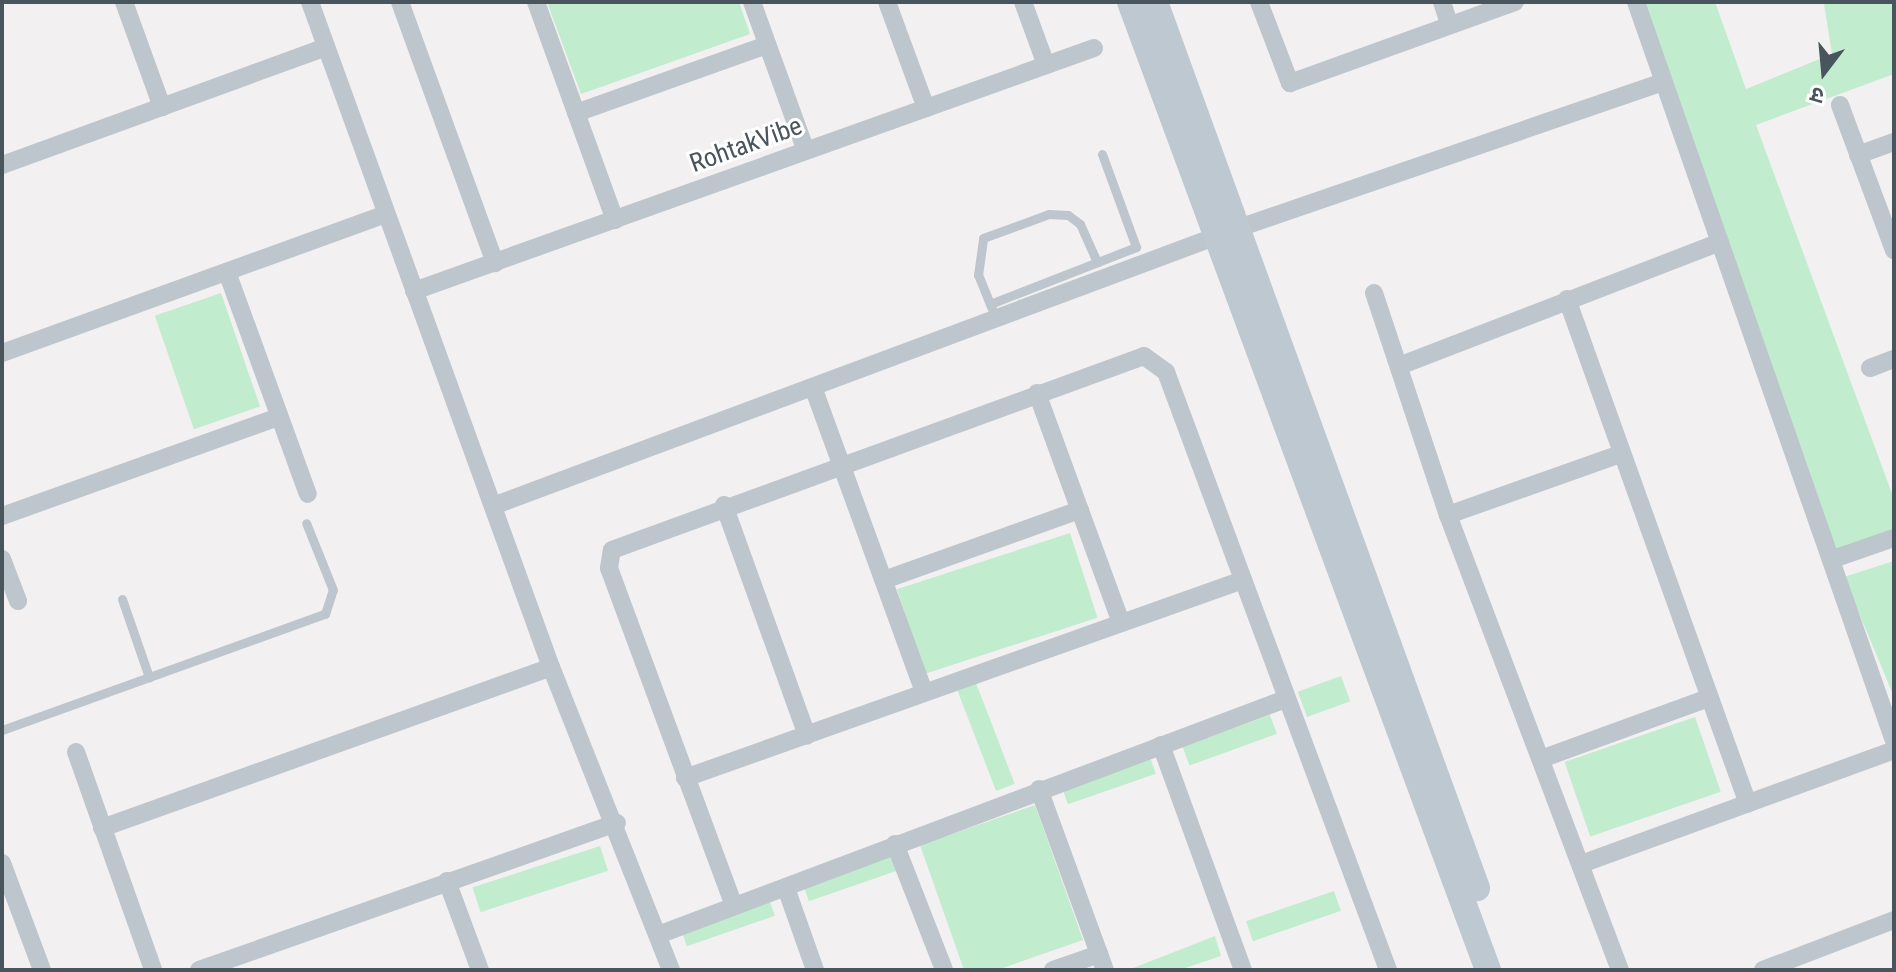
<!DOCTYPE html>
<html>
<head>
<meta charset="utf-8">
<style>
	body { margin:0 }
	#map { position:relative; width:1896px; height:972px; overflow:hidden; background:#f2f0f0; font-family:"Roboto Condensed","Noto Sans Devanagari",sans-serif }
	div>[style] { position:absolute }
	.green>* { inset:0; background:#c2ecce; transform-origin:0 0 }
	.lane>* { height:9px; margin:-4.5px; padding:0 4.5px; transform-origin:4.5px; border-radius:4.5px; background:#bdc6cc }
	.street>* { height:18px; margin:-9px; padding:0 9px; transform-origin:9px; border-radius:9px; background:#bdc6cc }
	.secondary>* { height:26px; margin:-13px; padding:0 13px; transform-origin:13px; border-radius:13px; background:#bdc8d0 }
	span { translate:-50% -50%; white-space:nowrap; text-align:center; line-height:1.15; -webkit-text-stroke:6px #fff; paint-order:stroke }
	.street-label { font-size:26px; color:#49555c }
	.frame { position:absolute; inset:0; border:4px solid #49555c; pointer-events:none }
	.north { position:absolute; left:1784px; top:32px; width:80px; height:80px; -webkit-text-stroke:6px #fff; paint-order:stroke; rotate:196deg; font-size:22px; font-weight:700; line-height:32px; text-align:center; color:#49555c }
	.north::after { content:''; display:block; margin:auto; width:28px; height:36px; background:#49555c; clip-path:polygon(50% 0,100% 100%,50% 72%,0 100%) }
</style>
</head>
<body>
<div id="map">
	<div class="green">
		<i style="clip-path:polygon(547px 2px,739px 2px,750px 34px,581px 94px)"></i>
		<i style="clip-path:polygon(1641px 2px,1715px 2px,1746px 89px,1832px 54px,1824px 4px,1894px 2px,1894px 74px,1756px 125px,1894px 499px,1894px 533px,1834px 555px)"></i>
		<i style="left:221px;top:293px;width:120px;height:70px;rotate:71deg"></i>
		<i style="left:1070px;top:533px;width:89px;height:182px;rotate:72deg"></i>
		<i style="clip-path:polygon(1894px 561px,1894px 697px,1844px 577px)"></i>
		<i style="left:1341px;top:676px;width:27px;height:46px;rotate:70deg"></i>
		<i style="left:976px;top:683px;width:108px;height:20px;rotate:69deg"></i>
		<i style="left:1270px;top:715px;width:20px;height:93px;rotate:70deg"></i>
		<i style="left:1695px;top:717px;width:79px;height:138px;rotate:71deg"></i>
		<i style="left:1149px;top:754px;width:21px;height:93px;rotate:71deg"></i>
		<i style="clip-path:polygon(1035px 805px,1083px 940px,997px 970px,964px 970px,920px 845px)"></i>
		<i style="left:600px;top:846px;width:26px;height:134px;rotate:72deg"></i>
		<i style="left:890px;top:851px;width:21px;height:93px;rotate:71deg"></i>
		<i style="left:1334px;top:891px;width:21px;height:93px;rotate:71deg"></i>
		<i style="left:768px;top:896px;width:21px;height:93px;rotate:71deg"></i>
		<i style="clip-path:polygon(1215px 936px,1221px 956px,1179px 970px,1128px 970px)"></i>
	</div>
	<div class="lane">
		<i style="left:990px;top:304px;width:157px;rotate:-21.3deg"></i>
		<i style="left:1136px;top:247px;width:99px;rotate:-110.1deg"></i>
		<i style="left:992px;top:309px;width:37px;rotate:-112deg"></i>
		<i style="left:978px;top:275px;width:37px;rotate:-82deg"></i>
		<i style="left:983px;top:238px;width:70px;rotate:-20deg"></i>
		<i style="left:1049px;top:214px;width:19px;rotate:3deg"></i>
		<i style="left:1068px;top:215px;width:15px;rotate:37deg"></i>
		<i style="left:1080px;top:224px;width:42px;rotate:65.9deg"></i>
		<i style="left:122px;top:599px;width:83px;rotate:70.9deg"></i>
		<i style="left:2px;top:730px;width:343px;rotate:-19.8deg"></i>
		<i style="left:325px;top:614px;width:25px;rotate:-72deg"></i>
		<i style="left:333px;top:590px;width:72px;rotate:-111.9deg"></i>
	</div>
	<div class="street">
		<i style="left:124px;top:2px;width:112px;rotate:70.1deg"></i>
		<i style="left:310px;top:2px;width:707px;rotate:70.08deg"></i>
		<i style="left:551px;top:667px;width:326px;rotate:68.4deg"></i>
		<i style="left:400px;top:2px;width:278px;rotate:70deg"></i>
		<i style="left:536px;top:2px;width:232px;rotate:70.1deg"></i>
		<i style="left:752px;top:2px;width:158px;rotate:70.1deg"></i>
		<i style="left:887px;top:2px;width:113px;rotate:69.8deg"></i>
		<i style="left:1023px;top:2px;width:67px;rotate:69.9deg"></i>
		<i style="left:1259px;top:2px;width:87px;rotate:69.1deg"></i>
		<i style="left:1290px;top:83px;width:239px;rotate:-19.8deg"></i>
		<i style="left:1442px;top:2px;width:23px;rotate:72deg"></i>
		<i style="left:1636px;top:2px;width:783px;rotate:70.75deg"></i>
		<i style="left:1840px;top:105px;width:155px;rotate:69.6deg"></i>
		<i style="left:576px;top:113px;width:203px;rotate:-19.6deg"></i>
		<i style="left:1858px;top:155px;width:38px;rotate:-20deg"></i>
		<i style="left:2px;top:165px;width:345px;rotate:-20deg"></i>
		<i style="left:227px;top:272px;width:236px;rotate:70deg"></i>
		<i style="left:414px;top:291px;width:722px;rotate:-19.66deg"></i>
		<i style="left:1374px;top:293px;width:234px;rotate:71.6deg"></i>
		<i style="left:1448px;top:515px;width:486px;rotate:69.3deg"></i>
		<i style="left:1567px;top:299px;width:536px;rotate:70.28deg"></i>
		<i style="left:2px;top:353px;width:408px;rotate:-19.9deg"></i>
		<i style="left:1399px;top:366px;width:344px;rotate:-21.1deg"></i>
		<i style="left:1870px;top:368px;width:26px;rotate:-21deg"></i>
		<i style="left:813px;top:387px;width:325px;rotate:70deg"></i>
		<i style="left:1037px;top:393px;width:244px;rotate:69.9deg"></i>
		<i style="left:724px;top:505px;width:245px;rotate:70.2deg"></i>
		<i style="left:493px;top:506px;width:793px;rotate:-20.45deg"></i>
		<i style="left:1236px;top:229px;width:451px;rotate:-19deg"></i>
		<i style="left:1448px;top:515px;width:182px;rotate:-19.5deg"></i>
		<i style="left:2px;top:516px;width:294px;rotate:-19.7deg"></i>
		<i style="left:2px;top:559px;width:45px;rotate:69.1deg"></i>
		<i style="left:1833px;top:559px;width:65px;rotate:-19deg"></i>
		<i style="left:884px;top:580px;width:208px;rotate:-19.7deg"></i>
		<i style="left:1161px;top:745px;width:239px;rotate:70deg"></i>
		<i style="left:76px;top:752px;width:231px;rotate:70.5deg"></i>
		<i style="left:1541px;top:759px;width:179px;rotate:-20deg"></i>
		<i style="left:685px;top:778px;width:592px;rotate:-19.54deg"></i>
		<i style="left:1039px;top:789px;width:193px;rotate:70deg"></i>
		<i style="left:102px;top:828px;width:477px;rotate:-19.7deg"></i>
		<i style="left:895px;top:844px;width:135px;rotate:68.7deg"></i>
		<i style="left:2px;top:863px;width:114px;rotate:69.5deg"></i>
		<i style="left:1584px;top:863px;width:330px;rotate:-20deg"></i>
		<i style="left:447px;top:881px;width:95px;rotate:69.7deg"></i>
		<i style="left:786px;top:888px;width:87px;rotate:70.5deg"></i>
		<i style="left:734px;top:906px;width:360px;rotate:-110.3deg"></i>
		<i style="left:609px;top:568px;width:18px;rotate:-81deg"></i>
		<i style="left:612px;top:550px;width:566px;rotate:-20.03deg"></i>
		<i style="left:1144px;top:356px;width:27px;rotate:36deg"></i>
		<i style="left:1166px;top:372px;width:638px;rotate:69.63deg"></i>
		<i style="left:658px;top:935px;width:671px;rotate:-20.6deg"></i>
		<i style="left:199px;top:970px;width:443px;rotate:-19.4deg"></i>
		<i style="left:1053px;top:970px;width:49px;rotate:-19.2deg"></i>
		<i style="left:1763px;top:970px;width:140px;rotate:-20.9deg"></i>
	</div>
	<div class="secondary">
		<i style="left:1130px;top:2px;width:1032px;rotate:69.7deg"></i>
		<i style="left:1155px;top:2px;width:943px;rotate:70.03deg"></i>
	</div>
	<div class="street-label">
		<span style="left:746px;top:145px;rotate:-20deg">RohtakVibe</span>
	</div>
	<div class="frame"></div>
	<div class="north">उ</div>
</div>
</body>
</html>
